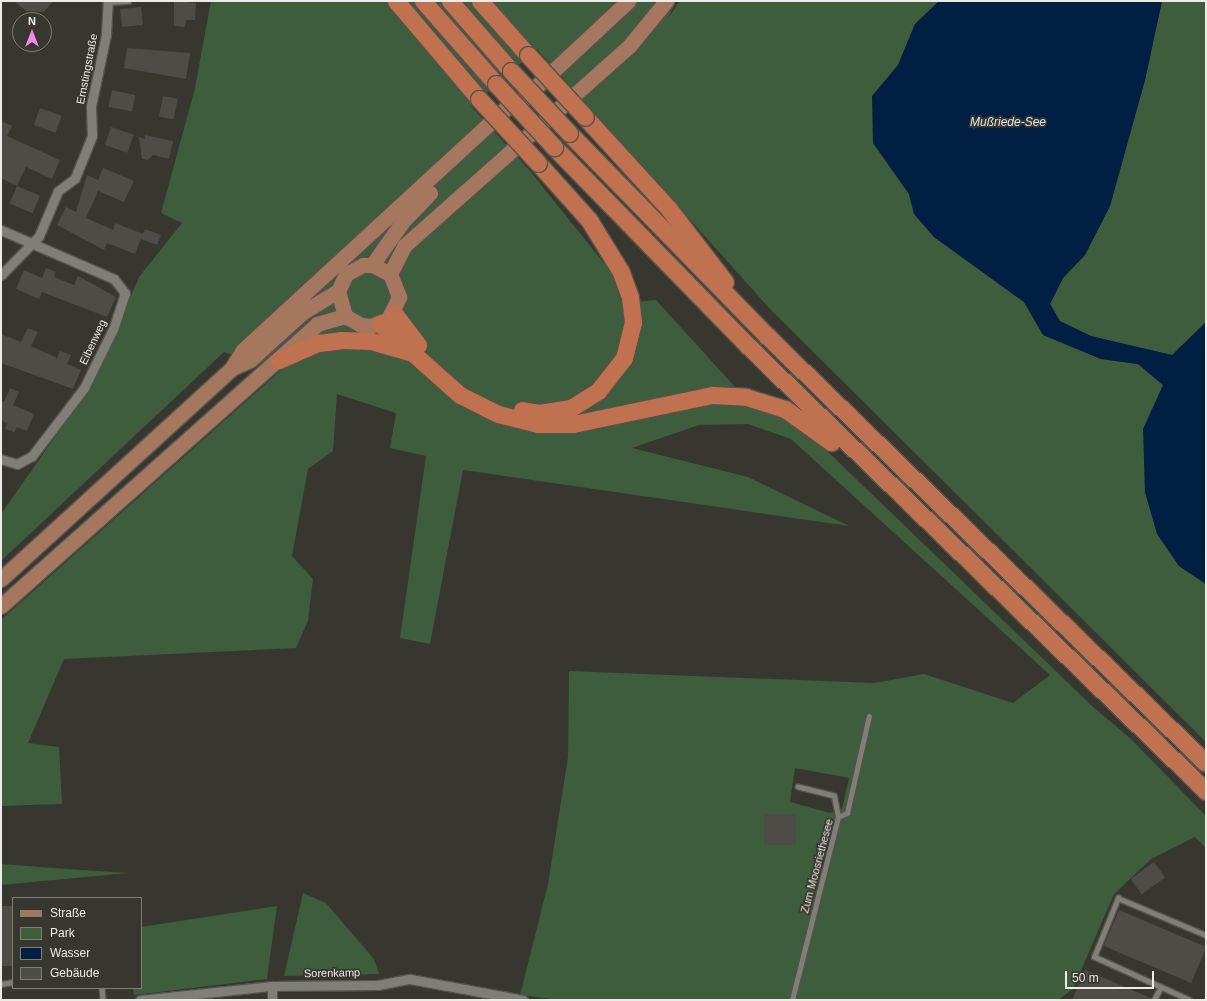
<!DOCTYPE html>
<html>
<head>
<meta charset="utf-8">
<style>
	body { margin:0 }
	#map { position:relative; width:1207px; height:1001px; overflow:hidden; background:#37362f; font-family:Arial,sans-serif }
	div>[style] { position:absolute }
	.green>* { inset:0; background:#3d5d3c }
	.water>* { inset:0; background:#001f43 }
	.building>* { inset:0; background:#4d4c46; transform-origin:0 0 }
	.roads { filter:drop-shadow(1px 0 #54534d) drop-shadow(-1px 0 #54534d) drop-shadow(0 1px #54534d) drop-shadow(0 -1px #54534d) }
	.lane>* { height:4.5px; margin:-2.25px; padding:0 2.25px; transform-origin:2.25px; border-radius:2.25px; background:#807f77 }
	.street>* { height:9px; margin:-4.5px; padding:0 4.5px; transform-origin:4.5px; border-radius:4.5px; background:#807f77 }
	.primary>* { height:15px; margin:-7.5px; padding:0 7.5px; transform-origin:7.5px; border-radius:7.5px; background:#a6775f }
	.highway>* { height:17px; margin:-8.5px; padding:0 8.5px; transform-origin:8.5px; border-radius:8.5px; background:#c0714f }
	.bridges { filter:drop-shadow(1px 0 #54534d) drop-shadow(-1px 0 #54534d) drop-shadow(0 1px #54534d) drop-shadow(0 -1px #54534d) }
	.highway-bridge>* { height:17px; margin:-8.5px; padding:0 8.5px; transform-origin:8.5px; border-radius:8.5px; background:#c0714f }
	span { translate:-50% -50%; white-space:nowrap; text-align:center; line-height:1.15; -webkit-text-stroke:3.5px #37362f; paint-order:stroke }
	.street-label { font-size:11px; color:#ecebe7 }
	.water-label { font-size:12px; color:#dae5f2; font-style:italic }
	.frame { position:absolute; inset:0; border:2px solid #ecebe7; pointer-events:none }
	.legend { position:absolute; left:12px; top:897px; width:130px; height:92px; box-sizing:border-box; background:#37362f; border:1px solid #7f7e79; margin:0; padding:5px 7px; list-style:none; font-size:12px; color:#ecebe7 }
	.legend li { display:flex; align-items:center; gap:8px; height:20px }
	.legend b { width:20px; border:1px solid #7f7e79 }
	.north { position:absolute; left:12px; top:12px; width:40px; height:40px; box-sizing:border-box; background:#37362f; border:1px solid #7f7e79; border-radius:50%; rotate:0deg; font-size:11px; font-weight:700; line-height:16px; text-align:center; color:#ecebe7 }
	.north::after { content:''; display:block; margin:auto; width:14px; height:18px; background:#f788ec; clip-path:polygon(50% 0,100% 100%,50% 72%,0 100%) }
	.scale { position:absolute; left:1065px; top:971px; width:89px; height:18px; box-sizing:border-box; border:2px solid #ecebe7; border-top:0; padding-left:5px; font-size:12px; line-height:14px; white-space:nowrap; color:#ecebe7; -webkit-text-stroke:3px #37362f; paint-order:stroke }
</style>
</head>
<body>
<div id="map">
	<div class="green">
		<i style="clip-path:polygon(evenodd,211px 1px,676px 1px,668px 18px,680px 1px,939px 1px,915px 24px,898px 65px,890px 75px,873px 143px,909px 194px,914px 214px,934px 237px,1024px 302px,1043px 335px,1101px 359px,1138px 364px,1163px 385px,1145px 492px,1158px 534px,1179px 566px,1206px 584px,1206px 742px,770px 309px,537px 49px,471px 106px,530px 171px,612px 273px,622px 303px,656px 300px,755px 409px,779px 417px,824px 448px,1092px 706px,1131px 739px,1206px 816px,1206px 848px,1195px 837px,1151px 859px,1114px 894px,1073px 989px,1058px 1000px,559px 1000px,520px 995px,548px 884px,568px 757px,569px 671px,874px 683px,924px 674px,1013px 703px,1050px 675px,791px 439px,748px 424px,699px 425px,632px 448px,748px 477px,849px 526px,463px 470px,430px 644px,400px 638px,426px 456px,390px 448px,396px 413px,337px 394px,333px 451px,308px 469px,292px 556px,313px 579px,308px 621px,296px 648px,64px 659px,28px 743px,59px 747px,62px 804px,1px 806px,1px 620px,279px 372px,224px 352px,1px 561px,1px 514px,95px 380px,139px 277px,182px 223px,161px 213px,195px 88px,211px 1px,795px 768px,849px 778px,842px 809px,830px 813px,790px 802px,795px 768px)"></i>
		<i style="clip-path:polygon(1162px 1px,1206px 1px,1206px 322px,1173px 355px,1094px 338px,1059px 321px,1050px 304px,1063px 278px,1085px 255px,1110px 206px,1145px 80px)"></i>
		<i style="clip-path:polygon(1px 864px,67px 869px,128px 873px,1px 885px)"></i>
		<i style="clip-path:polygon(303px 893px,326px 903px,374px 959px,379px 974px,284px 976px)"></i>
		<i style="clip-path:polygon(277px 906px,267px 979px,134px 995px,133px 988px,141px 988px,141px 927px)"></i>
	</div>
	<div class="water">
		<i style="clip-path:polygon(939px 1px,1162px 1px,1145px 80px,1110px 206px,1085px 255px,1063px 278px,1050px 304px,1060px 321px,1091px 336px,1172px 355px,1206px 322px,1206px 584px,1179px 566px,1157px 534px,1145px 492px,1143px 429px,1163px 385px,1138px 364px,1101px 359px,1043px 335px,1024px 302px,934px 237px,914px 214px,909px 194px,873px 143px,872px 96px,898px 65px,915px 24px)"></i>
	</div>
	<div class="building">
		<i style="clip-path:polygon(14px 1px,53px 1px,44px 12px,26px 11px)"></i>
		<i style="clip-path:polygon(174px 1px,196px 3px,195px 20px,186px 20px,185px 27px,174px 26px)"></i>
		<i style="left:141px;top:7px;width:18px;height:21px;rotate:84deg"></i>
		<i style="clip-path:polygon(127px 48px,190px 53px,186px 79px,124px 68px)"></i>
		<i style="left:112px;top:90px;width:24px;height:17px;rotate:12deg"></i>
		<i style="left:163px;top:96px;width:15px;height:21px;rotate:11deg"></i>
		<i style="left:40px;top:108px;width:23px;height:18px;rotate:20deg"></i>
		<i style="clip-path:polygon(1px 121px,12px 126px,7px 136px,60px 160px,52px 179px,26px 167px,17px 186px,1px 178px)"></i>
		<i style="left:111px;top:127px;width:24px;height:19px;rotate:19deg"></i>
		<i style="clip-path:polygon(145px 135px,173px 141px,169px 159px,153px 155px,148px 160px,142px 159px,139px 137px,145px 139px)"></i>
		<i style="clip-path:polygon(103px 168px,134px 181px,124px 202px,98px 191px,86px 218px,113px 230px,115px 223px,143px 234px,145px 229px,161px 235px,157px 245px,141px 239px,142px 236px,135px 254px,107px 243px,104px 250px,57px 225px,66px 207px,76px 212px,87px 175px,98px 180px)"></i>
		<i style="left:17px;top:186px;width:25px;height:19px;rotate:23deg"></i>
		<i style="clip-path:polygon(46px 268px,56px 272px,54px 277px,74px 285px,78px 276px,116px 297px,107px 317px,42px 292px,39px 299px,16px 289px,24px 270px,42px 278px)"></i>
		<i style="clip-path:polygon(28px 328px,38px 332px,31px 346px,57px 358px,60px 351px,71px 355px,67px 364px,81px 370px,73px 389px,1px 363px,1px 334px,21px 342px)"></i>
		<i style="clip-path:polygon(10px 388px,19px 392px,13px 405px,34px 414px,27px 431px,17px 427px,14px 432px,5px 429px,7px 423px,1px 420px,1px 400px,4px 402px)"></i>
		<i style="left:764px;top:814px;width:32px;height:31px"></i>
		<i style="left:1154px;top:862px;width:19px;height:29px;rotate:54deg"></i>
		<i style="left:13px;top:906px;width:60px;height:12px;rotate:90deg"></i>
		<i style="left:1119px;top:910px;width:95px;height:39px;rotate:23deg"></i>
		<i style="clip-path:polygon(1085px 970px,1151px 998px,1150px 1000px,1072px 1000px)"></i>
	</div>
	<div class="roads">
		<div class="lane">
			<i style="left:109px;top:2px;width:19px;rotate:-3deg"></i>
			<i style="left:838px;top:817px;width:10px;rotate:-24deg"></i>
			<i style="left:847px;top:813px;width:99px;rotate:-77.2deg"></i>
			<i style="left:1px;top:984px;width:12px;rotate:-9deg"></i>
			<i style="left:102px;top:988px;width:12px;rotate:85deg"></i>
			<i style="left:792px;top:1000px;width:189px;rotate:-75.9deg"></i>
			<i style="left:838px;top:817px;width:21px;rotate:-101deg"></i>
			<i style="left:834px;top:796px;width:37px;rotate:-166deg"></i>
			<i style="left:1154px;top:1000px;width:13px;rotate:-63deg"></i>
			<i style="left:1189px;top:1000px;width:104px;rotate:-155.6deg"></i>
			<i style="left:1094px;top:957px;width:64px;rotate:-67.9deg"></i>
			<i style="left:1118px;top:898px;width:95px;rotate:22.8deg"></i>
		</div>
		<div class="street">
			<i style="left:1px;top:230px;width:123px;rotate:23.4deg"></i>
			<i style="left:114px;top:279px;width:18px;rotate:52deg"></i>
			<i style="left:125px;top:293px;width:38px;rotate:108deg"></i>
			<i style="left:113px;top:329px;width:66px;rotate:116.2deg"></i>
			<i style="left:84px;top:388px;width:86px;rotate:127.4deg"></i>
			<i style="left:32px;top:456px;width:17px;rotate:152deg"></i>
			<i style="left:17px;top:464px;width:17px;rotate:-163deg"></i>
			<i style="left:1px;top:275px;width:54px;rotate:-45.7deg"></i>
			<i style="left:39px;top:236px;width:49px;rotate:-67.1deg"></i>
			<i style="left:58px;top:191px;width:21px;rotate:-37deg"></i>
			<i style="left:75px;top:178px;width:45px;rotate:-68deg"></i>
			<i style="left:92px;top:136px;width:30px;rotate:-92deg"></i>
			<i style="left:91px;top:106px;width:73px;rotate:-78.1deg"></i>
			<i style="left:106px;top:35px;width:34px;rotate:-87deg"></i>
			<i style="left:272px;top:986px;width:14px;rotate:90deg"></i>
			<i style="left:140px;top:1000px;width:133px;rotate:-6.1deg"></i>
			<i style="left:272px;top:986px;width:106px;rotate:-0.5deg"></i>
			<i style="left:378px;top:985px;width:33px;rotate:-11deg"></i>
			<i style="left:410px;top:979px;width:115px;rotate:10.5deg"></i>
		</div>
		<div class="primary">
			<i style="left:523px;top:99px;width:144px;rotate:-43deg"></i>
			<i style="left:372px;top:265px;width:54px;rotate:-54.8deg"></i>
			<i style="left:403px;top:221px;width:39px;rotate:-46deg"></i>
			<i style="left:390px;top:274px;width:31px;rotate:-63deg"></i>
			<i style="left:404px;top:246px;width:302px;rotate:-41.6deg"></i>
			<i style="left:630px;top:45px;width:57px;rotate:-50.7deg"></i>
			<i style="left:232px;top:368px;width:20px;rotate:-24deg"></i>
			<i style="left:250px;top:360px;width:72px;rotate:-42.2deg"></i>
			<i style="left:303px;top:312px;width:41px;rotate:-31deg"></i>
			<i style="left:1px;top:579px;width:313px;rotate:-42.4deg"></i>
			<i style="left:232px;top:368px;width:21px;rotate:-59deg"></i>
			<i style="left:243px;top:350px;width:357px;rotate:-42.6deg"></i>
			<i style="left:506px;top:108px;width:17px;rotate:-25deg"></i>
			<i style="left:1px;top:606px;width:424px;rotate:-41.7deg"></i>
			<i style="left:317px;top:324px;width:29px;rotate:-16deg"></i>
			<i style="left:345px;top:316px;width:18px;rotate:29deg"></i>
			<i style="left:361px;top:325px;width:10px;rotate:6deg"></i>
			<i style="left:371px;top:326px;width:18px;rotate:-22deg"></i>
			<i style="left:388px;top:319px;width:25px;rotate:-63deg"></i>
			<i style="left:399px;top:297px;width:25px;rotate:-111deg"></i>
			<i style="left:390px;top:274px;width:20px;rotate:-153deg"></i>
			<i style="left:372px;top:265px;width:9px;rotate:180deg"></i>
			<i style="left:363px;top:265px;width:19px;rotate:152deg"></i>
			<i style="left:346px;top:274px;width:19px;rotate:115deg"></i>
			<i style="left:338px;top:291px;width:26px;rotate:74deg"></i>
		</div>
		<div class="highway">
			<i style="left:396px;top:1px;width:128px;rotate:49.7deg"></i>
			<i style="left:423px;top:1px;width:111px;rotate:48.7deg"></i>
			<i style="left:450px;top:1px;width:93px;rotate:48.9deg"></i>
			<i style="left:480px;top:1px;width:72px;rotate:48.4deg"></i>
			<i style="left:585px;top:117px;width:125px;rotate:47.6deg"></i>
			<i style="left:669px;top:209px;width:92px;rotate:52.5deg"></i>
			<i style="left:569px;top:133px;width:284px;rotate:45.7deg"></i>
			<i style="left:767px;top:336px;width:612px;rotate:44.21deg"></i>
			<i style="left:554px;top:147px;width:278px;rotate:45.7deg"></i>
			<i style="left:748px;top:346px;width:639px;rotate:44.18deg"></i>
			<i style="left:394px;top:313px;width:40px;rotate:53deg"></i>
			<i style="left:380px;top:324px;width:107px;rotate:41.6deg"></i>
			<i style="left:460px;top:395px;width:42px;rotate:26.6deg"></i>
			<i style="left:498px;top:414px;width:41px;rotate:14deg"></i>
			<i style="left:538px;top:424px;width:35px"></i>
			<i style="left:573px;top:424px;width:142px;rotate:-11.8deg"></i>
			<i style="left:712px;top:395px;width:34px;rotate:3deg"></i>
			<i style="left:746px;top:397px;width:41px;rotate:17.1deg"></i>
			<i style="left:785px;top:409px;width:57px;rotate:35.7deg"></i>
			<i style="left:279px;top:360px;width:43px;rotate:-23.6deg"></i>
			<i style="left:318px;top:343px;width:23px;rotate:-7deg"></i>
			<i style="left:341px;top:340px;width:30px;rotate:2deg"></i>
			<i style="left:371px;top:341px;width:40px;rotate:16deg"></i>
			<i style="left:522px;top:410px;width:17px;rotate:10deg"></i>
			<i style="left:539px;top:413px;width:32px;rotate:-9deg"></i>
			<i style="left:571px;top:408px;width:32px;rotate:-32deg"></i>
			<i style="left:598px;top:391px;width:42px;rotate:-51.8deg"></i>
			<i style="left:624px;top:358px;width:37px;rotate:-76deg"></i>
			<i style="left:633px;top:322px;width:25px;rotate:-97deg"></i>
			<i style="left:630px;top:297px;width:27px;rotate:-110deg"></i>
			<i style="left:621px;top:272px;width:61px;rotate:-121.6deg"></i>
			<i style="left:589px;top:220px;width:76px;rotate:-131.8deg"></i>
		</div>
	</div>
	<div class="bridges">
		<div class="highway-bridge">
			<i style="left:528px;top:55px;width:84px;rotate:47.4deg"></i>
			<i style="left:511px;top:71px;width:85px;rotate:46.9deg"></i>
			<i style="left:496px;top:84px;width:86px;rotate:47.4deg"></i>
			<i style="left:479px;top:99px;width:87px;rotate:47.3deg"></i>
		</div>
	</div>
	<div class="street-label">
		<span style="left:87px;top:69px;rotate:-79deg">Ernstingstraße</span>
		<span style="left:93px;top:342px;rotate:-65deg">Eibenweg</span>
		<span style="left:817px;top:866px;rotate:-75deg">Zum Moosriethesee</span>
		<span style="left:332px;top:973px;rotate:-1deg">Sorenkamp</span>
	</div>
	<div class="water-label">
		<span style="left:1008px;top:123px">Mußriede-See</span>
	</div>
	<div class="frame"></div>
	<ul class="legend">
	<li><b style="height:5px;background:#a6775f"></b>Straße</li>
	<li><b style="height:11px;background:#3d5d3c"></b>Park</li>
	<li><b style="height:11px;background:#001f43"></b>Wasser</li>
	<li><b style="height:11px;background:#4d4c46"></b>Gebäude</li>
	</ul>
	<div class="north">N</div>
	<div class="scale">50 m</div>
</div>
</body>
</html>
